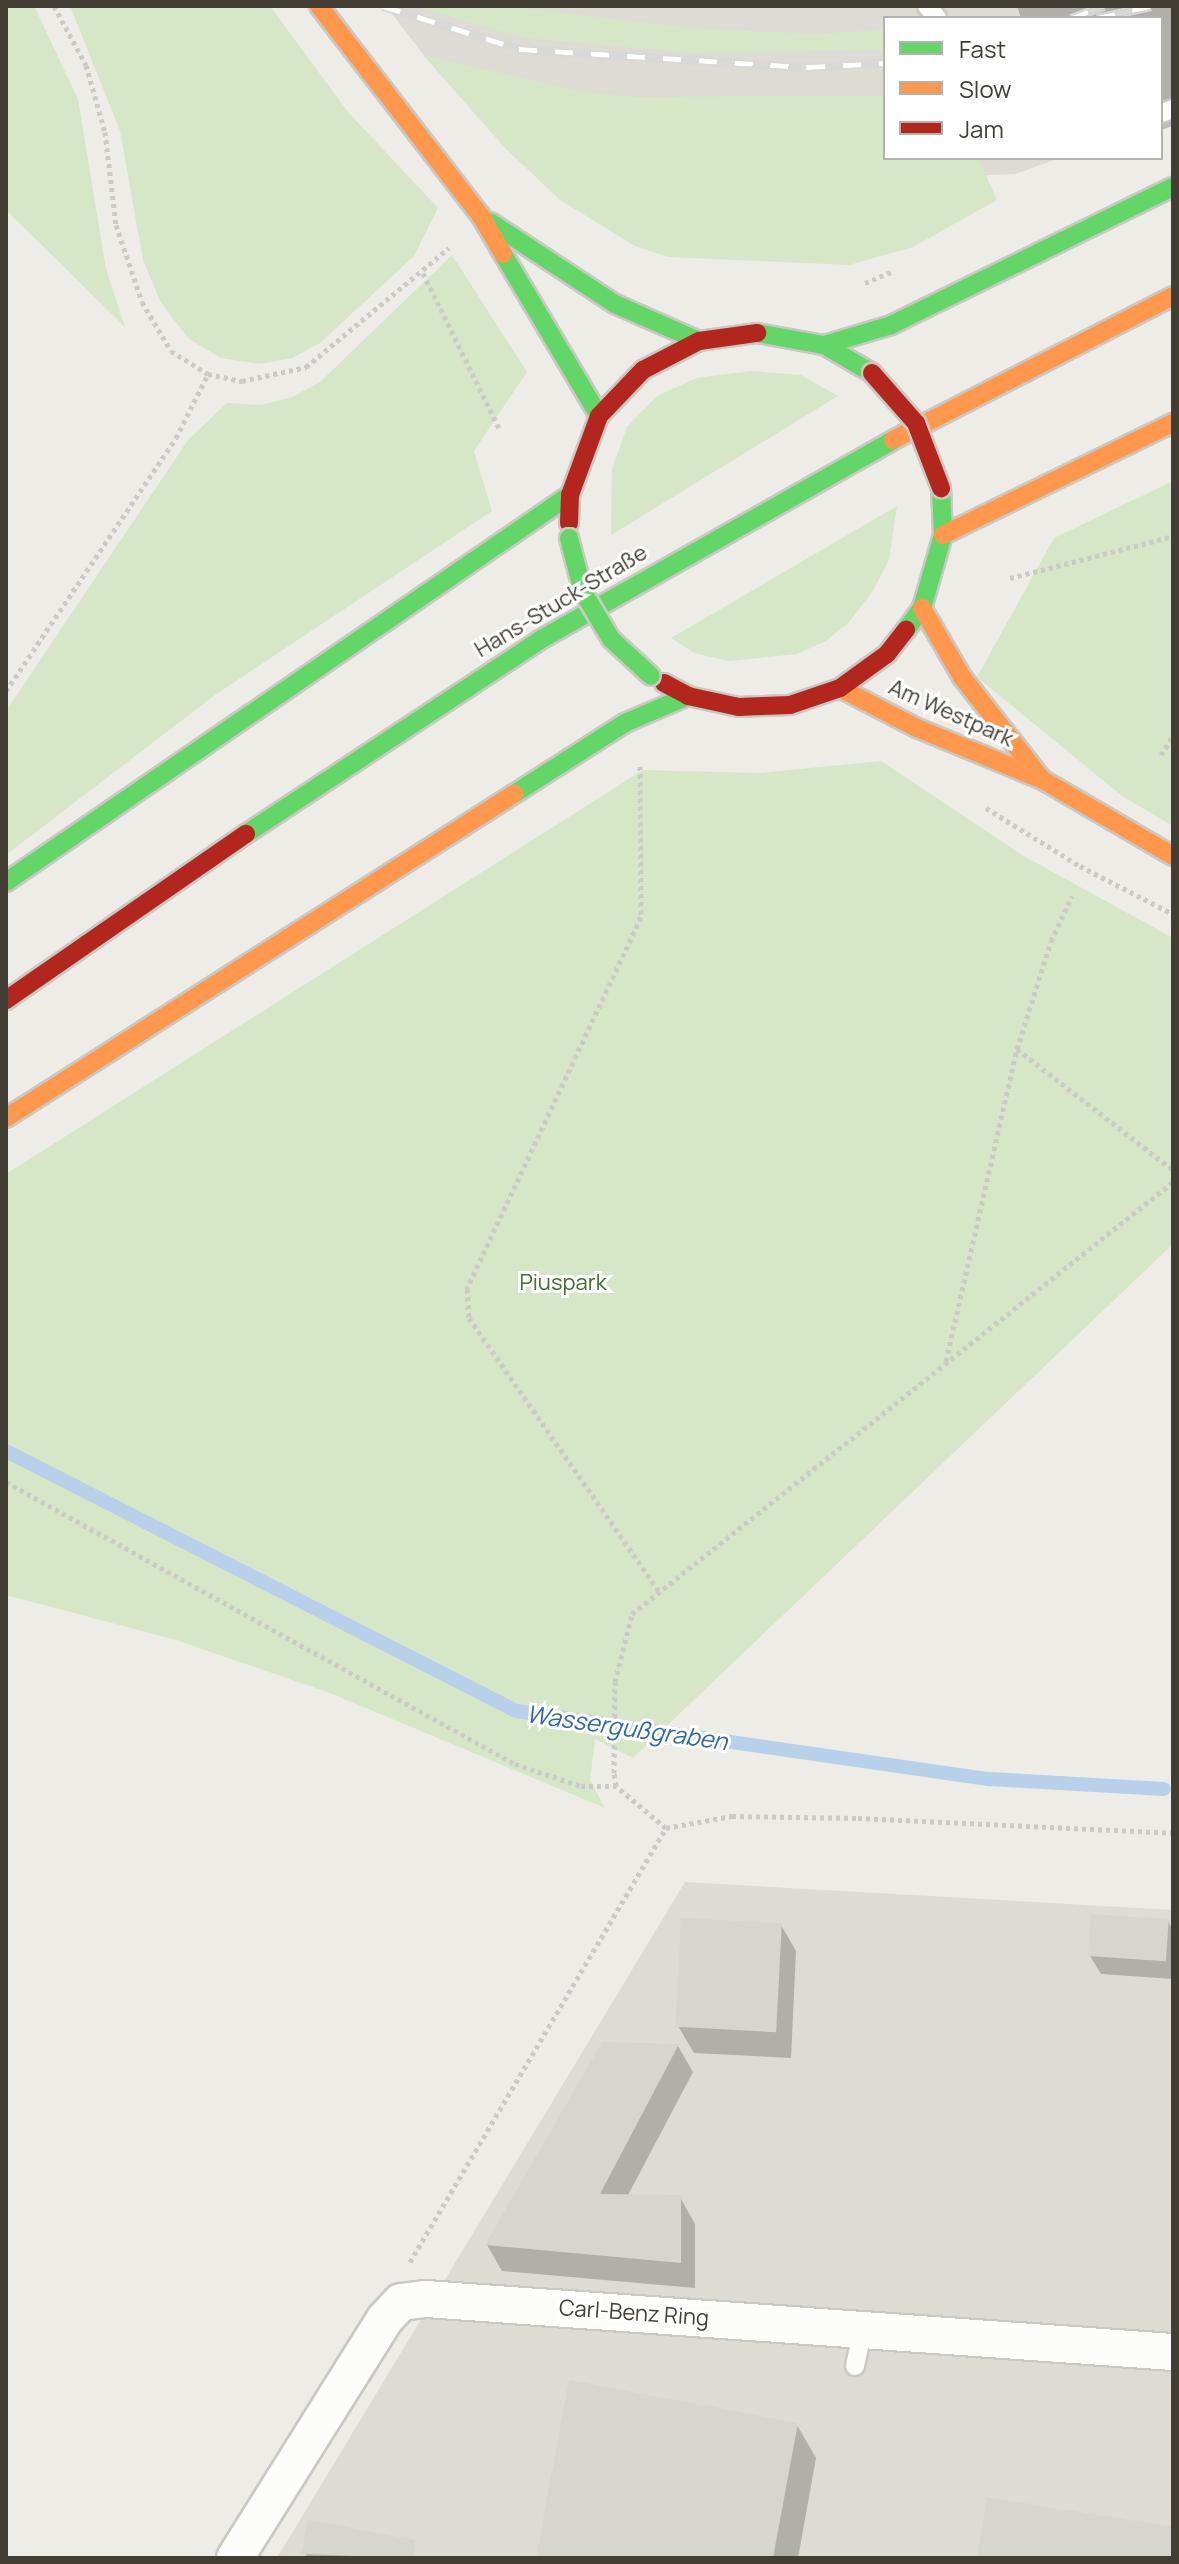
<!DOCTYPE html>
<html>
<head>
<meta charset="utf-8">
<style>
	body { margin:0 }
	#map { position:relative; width:1179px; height:2564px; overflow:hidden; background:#edece6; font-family:Manrope,sans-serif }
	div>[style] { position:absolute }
	.industrial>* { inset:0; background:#dddbd4 }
	.green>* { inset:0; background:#d6e7c7 }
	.shadow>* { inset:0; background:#0003 }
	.stream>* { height:14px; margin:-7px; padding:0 7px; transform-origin:7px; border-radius:7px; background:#b8d0ea }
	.building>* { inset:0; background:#d6d5cf; transform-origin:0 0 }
	.path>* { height:5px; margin-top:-2.5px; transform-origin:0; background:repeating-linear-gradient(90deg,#cbcac6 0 4px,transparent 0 8px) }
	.roads { filter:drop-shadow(2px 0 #c9c8c2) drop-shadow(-2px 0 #c9c8c2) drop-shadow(0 2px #c9c8c2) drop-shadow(0 -2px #c9c8c2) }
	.lane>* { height:18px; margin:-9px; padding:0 9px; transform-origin:9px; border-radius:9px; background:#fcfcfb }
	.street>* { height:36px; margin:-18px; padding:0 18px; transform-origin:18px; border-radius:18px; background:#fcfcfb }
	.fast>* { height:18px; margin:-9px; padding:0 9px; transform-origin:9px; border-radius:9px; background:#63d668 }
	.slow>* { height:18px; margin:-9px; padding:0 9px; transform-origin:9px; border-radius:9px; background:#ff974d }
	.jam>* { height:18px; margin:-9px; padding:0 9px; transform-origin:9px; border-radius:9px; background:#b3261e }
	.rail>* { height:9px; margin-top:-4.5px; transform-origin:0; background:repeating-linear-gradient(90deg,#fff 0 18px,#d8d8d7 0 36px); box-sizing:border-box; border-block:2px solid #d8d8d7 }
	.bridges { filter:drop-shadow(2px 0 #cccabd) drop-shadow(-2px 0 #cccabd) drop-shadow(0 2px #cccabd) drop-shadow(0 -2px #cccabd) }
	.fast-bridge>* { height:18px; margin:-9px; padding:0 9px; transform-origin:9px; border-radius:9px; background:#63d668 }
	.jam-bridge>* { height:18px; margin:-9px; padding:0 9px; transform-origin:9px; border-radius:9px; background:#b3261e }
	span { translate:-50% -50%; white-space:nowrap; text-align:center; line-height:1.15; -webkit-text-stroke:6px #fff; paint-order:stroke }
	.street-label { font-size:22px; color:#423e33 }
	.park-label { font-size:22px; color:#3d702a }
	.water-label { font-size:24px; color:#3368a7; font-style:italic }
	.frame { position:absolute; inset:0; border:8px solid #423e33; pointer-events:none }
	.legend { position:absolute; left:883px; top:16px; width:280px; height:144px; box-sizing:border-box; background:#fff; border:2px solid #b3b2ad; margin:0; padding:10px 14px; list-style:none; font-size:24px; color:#423e33 }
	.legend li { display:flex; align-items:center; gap:16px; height:40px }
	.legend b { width:40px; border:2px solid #b3b2ad }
</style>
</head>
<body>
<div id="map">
	<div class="industrial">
		<i style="clip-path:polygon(386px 6px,1173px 6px,1173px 118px,1161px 122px,1161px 18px,885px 18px,885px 158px,1060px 158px,1015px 174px,679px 188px,426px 58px)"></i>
		<i style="clip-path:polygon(685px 1882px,1173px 1910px,1173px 2558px,277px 2558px)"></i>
	</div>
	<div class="green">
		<i style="clip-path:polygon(6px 6px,34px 6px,78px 99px,106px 269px,125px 327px,6px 210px)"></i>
		<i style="clip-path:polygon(70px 6px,270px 6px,348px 112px,438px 208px,414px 256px,320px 343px,292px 358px,260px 364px,221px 358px,189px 339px,161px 303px,143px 260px,120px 131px)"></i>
		<i style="clip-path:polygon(414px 6px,504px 6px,690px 28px,812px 34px,885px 30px,885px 50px,691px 53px,526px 38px)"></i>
		<i style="clip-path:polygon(423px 55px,577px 91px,634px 97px,885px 96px,885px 158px,978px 158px,997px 200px,913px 247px,849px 265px,668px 257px,635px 246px,560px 200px,505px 148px)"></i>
		<i style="clip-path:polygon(452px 255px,527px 372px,474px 451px,492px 511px,215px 695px,6px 855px,6px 711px,188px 440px,227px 403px,262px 405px,292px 397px,320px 382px)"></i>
		<i style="clip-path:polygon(750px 371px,801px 375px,838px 396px,611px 535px,612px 469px,627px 427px,657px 396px,697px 378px)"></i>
		<i style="clip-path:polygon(1173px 481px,1173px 826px,1122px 796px,977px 677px,1054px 538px)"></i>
		<i style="clip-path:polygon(897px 506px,889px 560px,872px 592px,850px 621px,826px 641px,797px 654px,729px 661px,694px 653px,671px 638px)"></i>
		<i style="clip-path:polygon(881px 761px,1022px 855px,1173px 938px,1173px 1244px,633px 1758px,595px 1739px,590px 1780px,605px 1808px,330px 1693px,176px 1640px,6px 1595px,6px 1174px,643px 770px,759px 773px)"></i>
	</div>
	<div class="shadow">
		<i style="clip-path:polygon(1017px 6px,1173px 6px,1173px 126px,1161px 130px,1161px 18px,1021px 18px)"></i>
		<i style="clip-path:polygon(1168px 1921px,1173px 1930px,1173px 1979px,1101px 1974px,1090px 1956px)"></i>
		<i style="clip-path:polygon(781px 1925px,796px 1951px,791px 2058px,694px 2053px,678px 2026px)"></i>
		<i style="clip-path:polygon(603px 2044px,678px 2046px,693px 2072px,627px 2197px,680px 2197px,695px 2224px,695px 2288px,502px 2271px,487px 2245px)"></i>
		<i style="clip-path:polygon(797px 2425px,816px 2458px,798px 2558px,538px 2558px)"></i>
		<i style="clip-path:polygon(309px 2523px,371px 2542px,368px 2558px,306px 2558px)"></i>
	</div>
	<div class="stream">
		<i style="left:6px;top:1451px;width:572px;rotate:27.01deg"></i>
		<i style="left:516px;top:1711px;width:479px;rotate:8.2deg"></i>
		<i style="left:990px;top:1779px;width:174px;rotate:3.3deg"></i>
	</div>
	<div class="building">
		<i style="left:1091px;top:1914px;width:78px;height:42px;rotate:4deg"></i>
		<i style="left:681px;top:1918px;width:101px;height:109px;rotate:3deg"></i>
		<i style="clip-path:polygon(602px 2042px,679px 2044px,600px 2194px,681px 2195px,681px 2263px,485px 2245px)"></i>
		<i style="clip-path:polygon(569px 2380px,798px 2423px,773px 2558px,536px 2558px)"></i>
		<i style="clip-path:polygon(987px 2497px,1173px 2527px,1173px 2558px,977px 2558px)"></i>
		<i style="clip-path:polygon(308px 2520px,415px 2540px,413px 2558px,301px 2554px)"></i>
	</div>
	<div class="path">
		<i style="left:54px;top:6px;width:67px;rotate:61.5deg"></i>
		<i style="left:86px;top:65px;width:70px;rotate:74.2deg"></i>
		<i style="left:105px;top:132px;width:94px;rotate:83.3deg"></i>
		<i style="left:116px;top:225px;width:81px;rotate:71.3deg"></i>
		<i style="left:142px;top:302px;width:57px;rotate:59.4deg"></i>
		<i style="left:171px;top:351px;width:44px;rotate:31.9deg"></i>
		<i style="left:208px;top:374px;width:35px;rotate:12deg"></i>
		<i style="left:242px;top:381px;width:66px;rotate:-12.3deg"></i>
		<i style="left:306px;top:367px;width:186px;rotate:-39.8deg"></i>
		<i style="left:423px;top:273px;width:173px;rotate:63.9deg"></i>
		<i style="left:865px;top:283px;width:30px;rotate:-23deg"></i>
		<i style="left:1010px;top:578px;width:168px;rotate:-14.4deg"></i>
		<i style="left:6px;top:691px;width:305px;rotate:-56.1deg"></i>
		<i style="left:176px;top:438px;width:72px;rotate:-63.4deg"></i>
		<i style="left:1161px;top:755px;width:22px;rotate:-58deg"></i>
		<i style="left:640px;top:766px;width:151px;rotate:89.6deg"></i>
		<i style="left:641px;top:917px;width:411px;rotate:115.1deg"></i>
		<i style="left:467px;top:1289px;width:29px;rotate:86deg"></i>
		<i style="left:469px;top:1318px;width:333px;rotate:55.2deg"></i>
		<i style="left:986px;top:808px;width:110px;rotate:31.7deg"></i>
		<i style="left:1080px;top:866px;width:105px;rotate:27.3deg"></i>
		<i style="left:1017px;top:1049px;width:197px;rotate:37.8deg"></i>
		<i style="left:946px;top:1361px;width:320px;rotate:-77.2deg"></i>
		<i style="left:1017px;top:1049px;width:113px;rotate:-72.5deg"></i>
		<i style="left:1051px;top:941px;width:50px;rotate:-65deg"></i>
		<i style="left:6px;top:1482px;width:582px;rotate:28.99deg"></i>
		<i style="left:515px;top:1764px;width:70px;rotate:18.4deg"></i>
		<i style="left:581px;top:1786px;width:35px"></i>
		<i style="left:666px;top:1828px;width:67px;rotate:-10.3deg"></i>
		<i style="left:732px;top:1816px;width:126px;rotate:0.9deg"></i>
		<i style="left:858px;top:1818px;width:315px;rotate:2.7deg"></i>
		<i style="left:410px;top:2262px;width:504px;rotate:-59.47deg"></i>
		<i style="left:666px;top:1828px;width:65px;rotate:-140deg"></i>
		<i style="left:616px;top:1786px;width:13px;rotate:-99deg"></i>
		<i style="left:614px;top:1773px;width:91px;rotate:-89.4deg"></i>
		<i style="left:615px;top:1682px;width:70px;rotate:-76deg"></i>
		<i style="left:632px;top:1614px;width:692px;rotate:-38.61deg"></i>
	</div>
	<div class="roads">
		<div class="lane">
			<i style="left:927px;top:6px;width:16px;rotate:50deg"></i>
			<i style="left:1161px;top:113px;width:13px;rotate:-18deg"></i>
			<i style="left:855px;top:2366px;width:39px;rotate:-78deg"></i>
		</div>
		<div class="street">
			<i style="left:235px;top:2558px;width:282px;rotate:-57.9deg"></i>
			<i style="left:385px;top:2319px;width:23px;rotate:-47deg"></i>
			<i style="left:401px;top:2302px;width:25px;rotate:-7deg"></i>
			<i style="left:426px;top:2299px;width:749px;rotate:4.06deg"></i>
		</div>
		<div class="fast">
			<i style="left:490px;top:222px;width:149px;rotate:33.3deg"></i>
			<i style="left:615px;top:304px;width:92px;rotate:23.8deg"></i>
			<i style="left:503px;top:254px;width:188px;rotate:59.3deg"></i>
			<i style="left:757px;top:333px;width:68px;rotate:10.2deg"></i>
			<i style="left:824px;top:345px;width:56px;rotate:30.3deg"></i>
			<i style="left:824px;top:345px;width:70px;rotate:-16.6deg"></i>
			<i style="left:891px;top:325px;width:314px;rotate:-26.1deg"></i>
			<i style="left:906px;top:630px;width:27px;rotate:-54deg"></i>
			<i style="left:922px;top:608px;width:76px;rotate:-74deg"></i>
			<i style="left:943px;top:535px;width:47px;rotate:-92.4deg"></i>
			<i style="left:514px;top:794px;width:132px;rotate:-32.6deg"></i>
			<i style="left:625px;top:723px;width:69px;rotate:-23.2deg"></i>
			<i style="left:246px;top:834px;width:352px;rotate:-33.4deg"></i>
			<i style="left:540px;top:640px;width:406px;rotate:-29.5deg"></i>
			<i style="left:6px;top:882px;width:684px;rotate:-34.46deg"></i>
		</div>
		<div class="slow">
			<i style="left:319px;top:6px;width:265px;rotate:52.4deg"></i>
			<i style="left:481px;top:216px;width:44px;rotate:59.9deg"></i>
			<i style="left:893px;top:440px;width:315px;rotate:-27.2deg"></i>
			<i style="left:943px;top:535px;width:256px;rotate:-26deg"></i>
			<i style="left:922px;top:608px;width:80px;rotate:59.9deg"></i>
			<i style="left:962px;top:677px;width:128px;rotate:52deg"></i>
			<i style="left:840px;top:688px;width:87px;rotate:27.5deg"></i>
			<i style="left:917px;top:728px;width:136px;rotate:22.4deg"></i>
			<i style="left:1043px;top:780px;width:151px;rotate:30.3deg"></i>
			<i style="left:6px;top:1118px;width:603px;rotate:-32.53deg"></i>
		</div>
		<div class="jam">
			<i style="left:569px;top:523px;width:28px;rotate:-88deg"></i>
			<i style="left:570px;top:495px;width:84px;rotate:-69.8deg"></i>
			<i style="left:599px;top:416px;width:64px;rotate:-46.3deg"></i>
			<i style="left:643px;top:370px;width:63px;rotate:-27.4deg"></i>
			<i style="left:699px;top:341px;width:59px;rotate:-7.9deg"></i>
			<i style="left:664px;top:683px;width:27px;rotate:28deg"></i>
			<i style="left:688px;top:696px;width:52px;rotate:12.2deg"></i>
			<i style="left:739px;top:707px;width:51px;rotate:-2.2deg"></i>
			<i style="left:790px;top:705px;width:53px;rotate:-18.8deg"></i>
			<i style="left:840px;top:688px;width:58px;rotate:-35.9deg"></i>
			<i style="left:887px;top:654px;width:31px;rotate:-52deg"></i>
			<i style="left:6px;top:1000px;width:292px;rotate:-34.7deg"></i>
		</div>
	</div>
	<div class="rail">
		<i style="left:383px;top:6px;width:143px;rotate:17.5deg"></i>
		<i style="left:519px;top:49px;width:289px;rotate:3.6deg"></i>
		<i style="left:807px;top:67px;width:78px;rotate:-2.9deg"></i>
		<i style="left:1071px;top:18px;width:35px;rotate:-20deg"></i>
		<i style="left:1097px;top:18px;width:55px;rotate:-12.5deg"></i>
	</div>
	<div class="bridges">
		<div class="fast-bridge">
			<i style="left:569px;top:538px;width:56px;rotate:75.5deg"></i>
			<i style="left:583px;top:592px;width:55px;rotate:59.2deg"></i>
			<i style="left:611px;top:639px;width:54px;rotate:42.8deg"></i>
		</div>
		<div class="jam-bridge">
			<i style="left:872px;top:373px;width:67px;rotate:48.7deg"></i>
			<i style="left:916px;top:423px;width:70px;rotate:69deg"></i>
		</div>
	</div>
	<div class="street-label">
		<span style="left:561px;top:601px;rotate:-31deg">Hans-Stuck-Straße</span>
		<span style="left:951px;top:713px;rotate:24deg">Am Westpark</span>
		<span style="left:634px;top:2313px;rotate:4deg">Carl-Benz Ring</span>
	</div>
	<div class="park-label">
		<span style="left:563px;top:1283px">Piuspark</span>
	</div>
	<div class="water-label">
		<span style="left:627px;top:1727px;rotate:8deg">Wassergußgraben</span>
	</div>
	<div class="frame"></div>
	<ul class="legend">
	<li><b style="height:10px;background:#63d668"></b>Fast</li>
	<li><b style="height:10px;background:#ff974d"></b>Slow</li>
	<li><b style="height:10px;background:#b3261e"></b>Jam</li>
	</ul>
</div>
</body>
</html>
